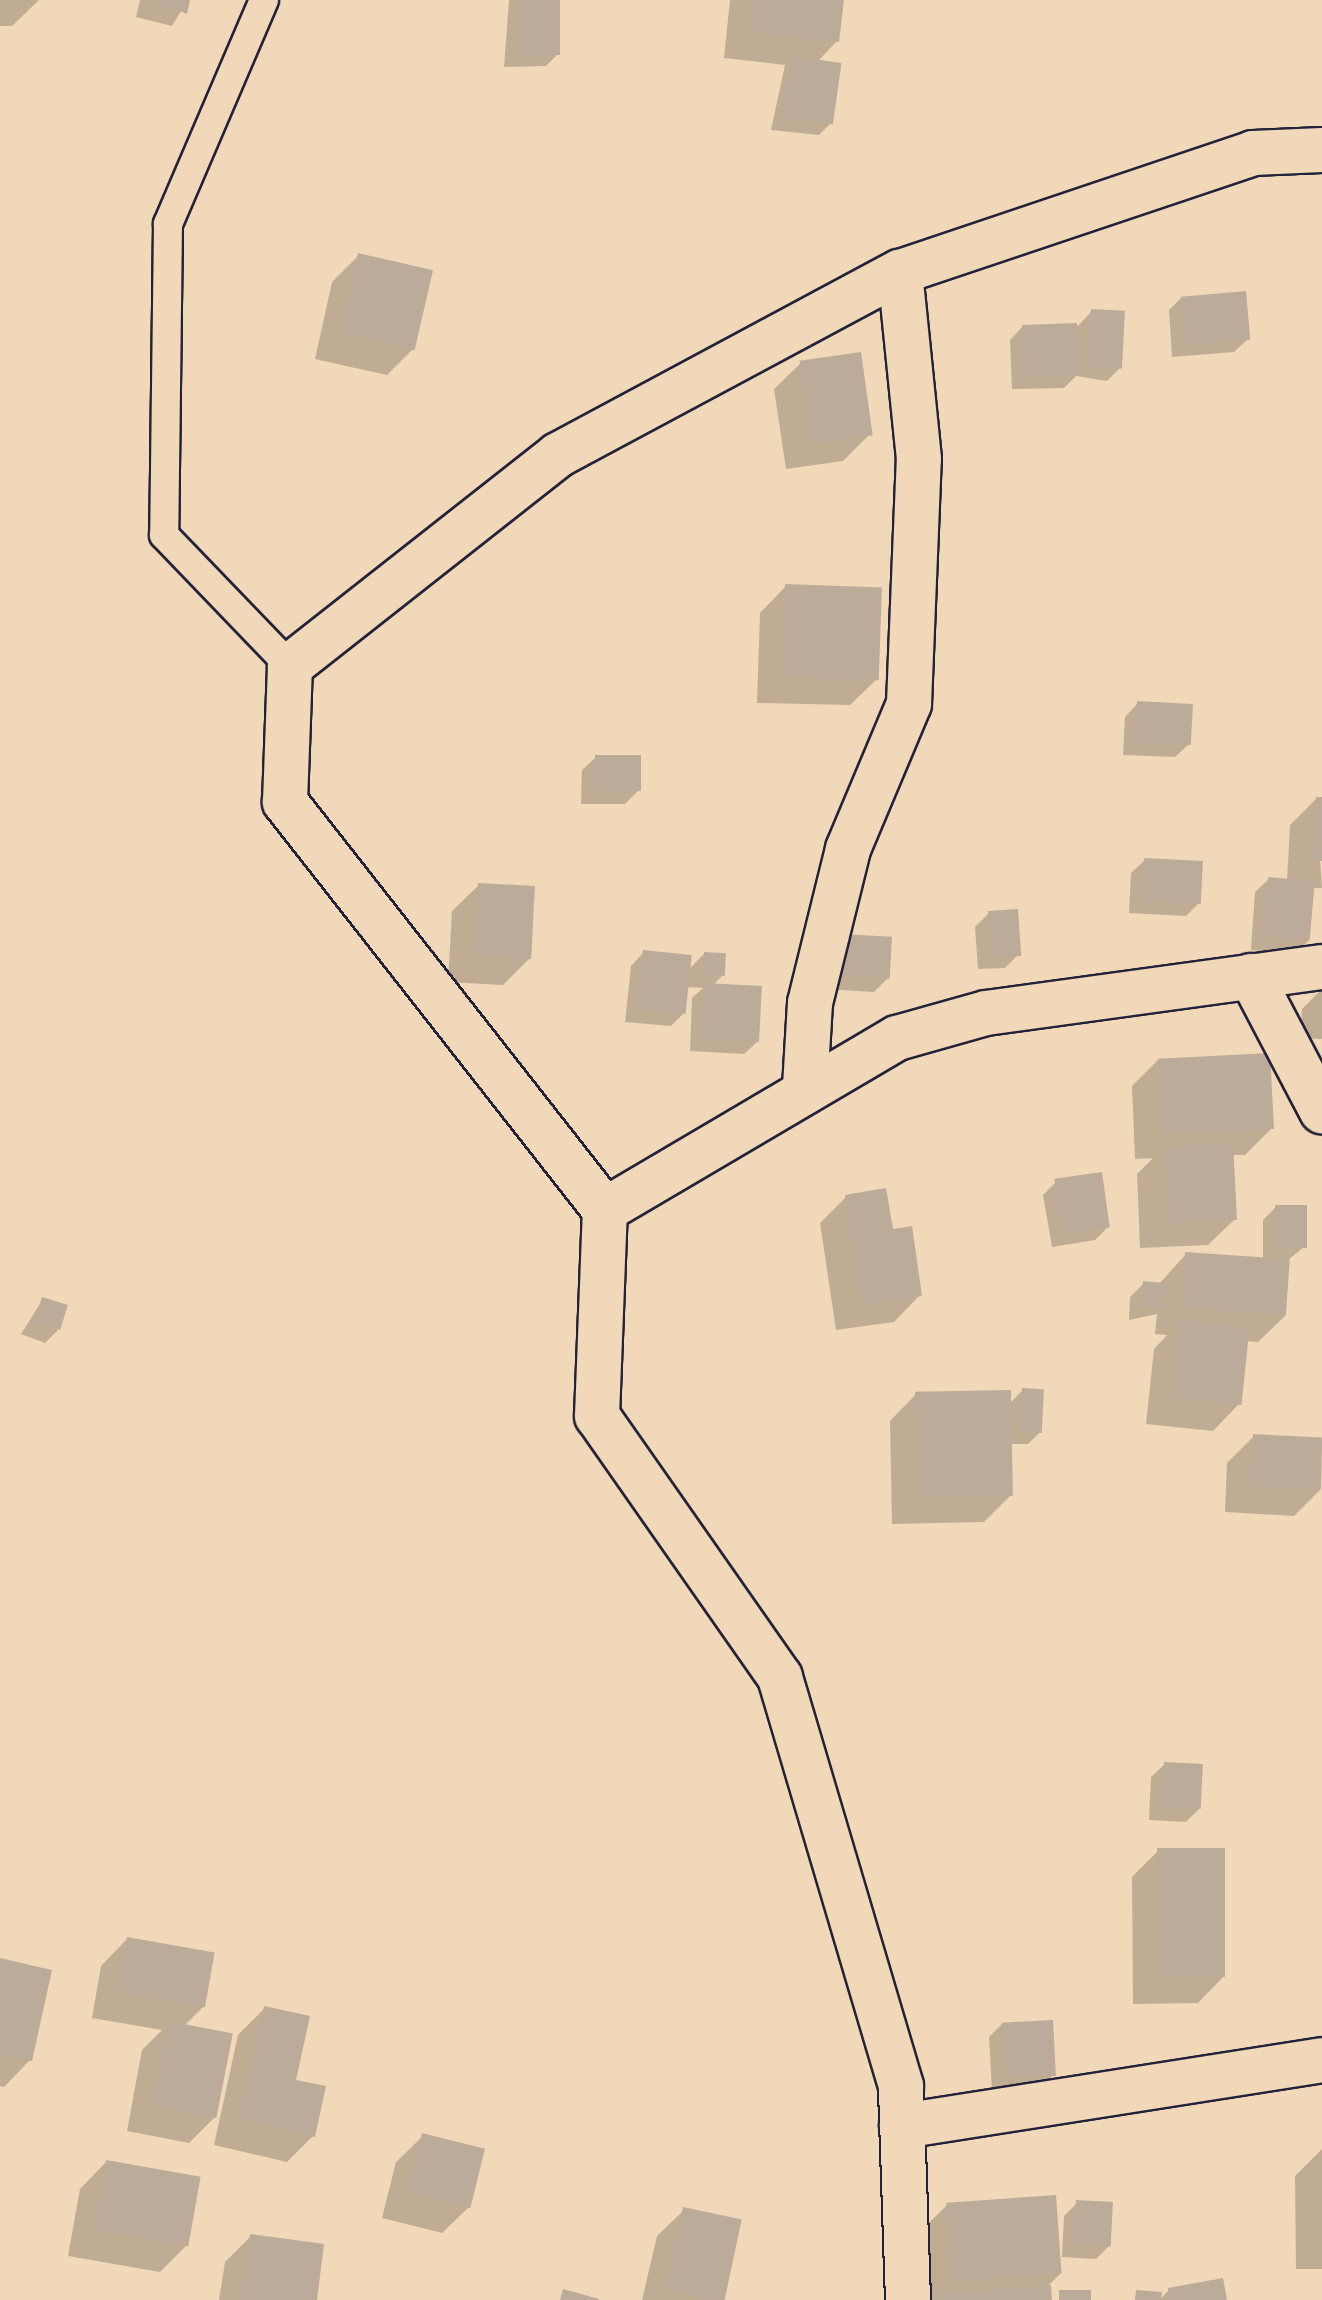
<!DOCTYPE html>
<html>
<head>
<meta charset="utf-8">
<style>
	body { margin:0 }
	#map { position:relative; width:1322px; height:2300px; overflow:hidden; background:#f0d8b8; font-family:Pangolin,sans-serif }
	div>[style] { position:absolute }
	.shadow>* { inset:0; background:#0003 }
	.building>* { inset:0; background:#bdab99; transform-origin:0 0 }
	.roads { filter:drop-shadow(2px 0 #22223b) drop-shadow(-2px 0 #22223b) drop-shadow(0 2px #22223b) drop-shadow(0 -2px #22223b) }
	.lane>* { height:28px; margin:-14px; padding:0 14px; transform-origin:14px; border-radius:14px; background:#f0d8b8 }
	.street>* { height:44px; margin:-22px; padding:0 22px; transform-origin:22px; border-radius:22px; background:#f0d8b8 }
	span { translate:-50% -50%; white-space:nowrap; text-align:center; line-height:1.15; -webkit-text-stroke:8px #f0d8b8; paint-order:stroke }
</style>
</head>
<body>
<div id="map">
	<div class="shadow">
		<i style="clip-path:polygon(0 0,39px 0,12px 26px,0 26px)"></i>
		<i style="clip-path:polygon(140px 0,188px 0,172px 26px,136px 17px)"></i>
		<i style="clip-path:polygon(509px 0,558px 0,559px 53px,546px 66px,504px 67px)"></i>
		<i style="clip-path:polygon(730px 0,842px 0,837px 41px,817px 62px,832px 122px,819px 135px,771px 130px,785px 65px,724px 58px)"></i>
		<i style="clip-path:polygon(359px 255px,414px 348px,387px 375px,315px 359px,332px 282px)"></i>
		<i style="clip-path:polygon(1182px 297px,1248px 339px,1234px 352px,1172px 357px,1169px 310px)"></i>
		<i style="clip-path:polygon(1092px 311px,1120px 368px,1107px 381px,1076px 376px,1064px 388px,1012px 389px,1010px 340px,1023px 326px,1076px 328px)"></i>
		<i style="clip-path:polygon(801px 363px,870px 434px,843px 461px,786px 469px,774px 389px)"></i>
		<i style="clip-path:polygon(786px 586px,877px 679px,850px 705px,757px 703px,760px 613px)"></i>
		<i style="clip-path:polygon(1138px 703px,1189px 744px,1175px 757px,1123px 755px,1125px 717px)"></i>
		<i style="clip-path:polygon(596px 757px,638px 791px,625px 804px,581px 804px,582px 770px)"></i>
		<i style="clip-path:polygon(1316px 799px,1322px 888px,1312px 888px,1308px 941px,1295px 954px,1251px 950px,1255px 892px,1269px 879px,1287px 881px,1290px 825px)"></i>
		<i style="clip-path:polygon(1145px 860px,1199px 903px,1186px 916px,1129px 913px,1131px 873px)"></i>
		<i style="clip-path:polygon(479px 885px,529px 959px,503px 985px,448px 982px,452px 911px)"></i>
		<i style="clip-path:polygon(989px 913px,1018px 955px,1005px 968px,978px 969px,975px 927px)"></i>
		<i style="clip-path:polygon(827px 949px,888px 978px,874px 992px,825px 989px)"></i>
		<i style="clip-path:polygon(644px 952px,689px 969px,704px 954px,723px 975px,713px 985px,758px 1041px,744px 1054px,690px 1051px,692px 998px,703px 988px,687px 987px,684px 1013px,671px 1026px,625px 1022px,631px 966px)"></i>
		<i style="clip-path:polygon(1322px 989px,1322px 1039px,1301px 1038px,1302px 1009px)"></i>
		<i style="clip-path:polygon(1159px 1059px,1272px 1128px,1245px 1155px,1232px 1155px,1235px 1219px,1208px 1245px,1140px 1248px,1137px 1174px,1153px 1158px,1135px 1159px,1132px 1086px)"></i>
		<i style="clip-path:polygon(1056px 1182px,1108px 1227px,1095px 1240px,1052px 1247px,1043px 1195px)"></i>
		<i style="clip-path:polygon(846px 1197px,891px 1232px,920px 1295px,894px 1322px,836px 1330px,820px 1223px)"></i>
		<i style="clip-path:polygon(1276px 1207px,1304px 1247px,1288px 1260px,1285px 1316px,1258px 1342px,1246px 1341px,1239px 1404px,1213px 1431px,1146px 1424px,1154px 1349px,1167px 1335px,1155px 1334px,1157px 1314px,1129px 1320px,1130px 1297px,1143px 1284px,1159px 1284px,1186px 1254px,1263px 1259px,1263px 1220px)"></i>
		<i style="clip-path:polygon(43px 1299px,58px 1330px,45px 1343px,21px 1334px)"></i>
		<i style="clip-path:polygon(1023px 1390px,1041px 1431px,1028px 1444px,1010px 1444px,1011px 1495px,984px 1522px,892px 1524px,890px 1421px,916px 1394px,1009px 1404px)"></i>
		<i style="clip-path:polygon(1254px 1436px,1322px 1440px,1321px 1489px,1294px 1516px,1225px 1512px,1227px 1463px)"></i>
		<i style="clip-path:polygon(1165px 1764px,1199px 1809px,1186px 1822px,1149px 1820px,1151px 1777px)"></i>
		<i style="clip-path:polygon(1158px 1851px,1224px 1976px,1198px 2003px,1133px 2004px,1132px 1877px)"></i>
		<i style="clip-path:polygon(127px 1939px,204px 2006px,184px 2026px,216px 2116px,189px 2143px,127px 2131px,142px 2050px,162px 2030px,92px 2018px,101px 1966px)"></i>
		<i style="clip-path:polygon(0 1960px,30px 2060px,4px 2087px,0 2086px)"></i>
		<i style="clip-path:polygon(265px 2008px,313px 2136px,287px 2162px,214px 2145px,238px 2035px)"></i>
		<i style="clip-path:polygon(1002px 2024px,1053px 2075px,1040px 2088px,992px 2091px,989px 2037px)"></i>
		<i style="clip-path:polygon(423px 2136px,469px 2207px,442px 2233px,382px 2218px,396px 2162px)"></i>
		<i style="clip-path:polygon(1322px 2149px,1322px 2269px,1296px 2269px,1295px 2176px)"></i>
		<i style="clip-path:polygon(106px 2162px,186px 2246px,160px 2272px,68px 2256px,80px 2189px)"></i>
		<i style="clip-path:polygon(1077px 2203px,1109px 2246px,1096px 2259px,1062px 2257px,1064px 2216px)"></i>
		<i style="clip-path:polygon(947px 2205px,1060px 2274px,1049px 2285px,1050px 2300px,925px 2300px,920px 2232px)"></i>
		<i style="clip-path:polygon(684px 2210px,740px 2222px,722px 2300px,642px 2300px,657px 2236px)"></i>
		<i style="clip-path:polygon(251px 2236px,314px 2300px,219px 2300px,225px 2262px)"></i>
		<i style="clip-path:polygon(1169px 2290px,1225px 2300px,1159px 2300px)"></i>
	</div>
	<div class="building">
		<i style="clip-path:polygon(150px 0,190px 0,187px 14px)"></i>
		<i style="left:516px;top:0;width:44px;height:55px"></i>
		<i style="clip-path:polygon(753px 0,844px 0,839px 42px,750px 32px)"></i>
		<i style="left:791px;top:56px;width:51px;height:62px;rotate:8deg"></i>
		<i style="left:358px;top:253px;width:77px;height:82px;rotate:13deg"></i>
		<i style="left:1246px;top:291px;width:49px;height:65px;rotate:85deg"></i>
		<i style="left:1091px;top:309px;width:34px;height:58px;rotate:3deg"></i>
		<i style="left:1077px;top:323px;width:52px;height:55px;rotate:88deg"></i>
		<i style="left:861px;top:352px;width:84px;height:62px;rotate:82deg"></i>
		<i style="left:785px;top:584px;width:97px;height:93px;rotate:2deg"></i>
		<i style="left:1137px;top:701px;width:56px;height:41px;rotate:3deg"></i>
		<i style="left:595px;top:755px;width:46px;height:36px"></i>
		<i style="clip-path:polygon(1316px 797px,1322px 797px,1322px 861px,1312px 861px)"></i>
		<i style="left:1144px;top:858px;width:59px;height:43px;rotate:3deg"></i>
		<i style="left:1268px;top:877px;width:47px;height:60px;rotate:5deg"></i>
		<i style="left:478px;top:883px;width:57px;height:73px;rotate:3deg"></i>
		<i style="left:1018px;top:909px;width:47px;height:30px;rotate:86deg"></i>
		<i style="left:840px;top:934px;width:52px;height:42px;rotate:3deg"></i>
		<i style="left:643px;top:950px;width:49px;height:59px;rotate:6deg"></i>
		<i style="left:704px;top:952px;width:22px;height:23px;rotate:3deg"></i>
		<i style="left:705px;top:983px;width:57px;height:56px;rotate:3deg"></i>
		<i style="left:1270px;top:1053px;width:76px;height:112px;rotate:87deg"></i>
		<i style="left:1233px;top:1143px;width:77px;height:70px;rotate:87deg"></i>
		<i style="left:1102px;top:1172px;width:56px;height:48px;rotate:82deg"></i>
		<i style="clip-path:polygon(886px 1188px,893px 1229px,912px 1226px,922px 1296px,862px 1305px,845px 1195px)"></i>
		<i style="left:1275px;top:1205px;width:32px;height:43px"></i>
		<i style="left:1185px;top:1252px;width:105px;height:56px;rotate:4deg"></i>
		<i style="left:1143px;top:1281px;width:23px;height:26px;rotate:5deg"></i>
		<i style="left:42px;top:1297px;width:27px;height:26px;rotate:17deg"></i>
		<i style="left:1179px;top:1320px;width:71px;height:78px;rotate:6deg"></i>
		<i style="left:1022px;top:1388px;width:22px;height:44px;rotate:3deg"></i>
		<i style="left:1011px;top:1390px;width:106px;height:96px;rotate:89deg"></i>
		<i style="left:1253px;top:1434px;width:69px;height:52px;rotate:3deg"></i>
		<i style="left:1164px;top:1762px;width:39px;height:45px;rotate:3deg"></i>
		<i style="left:1225px;top:1848px;width:129px;height:68px;rotate:90deg"></i>
		<i style="left:127px;top:1937px;width:89px;height:56px;rotate:10deg"></i>
		<i style="clip-path:polygon(0 1958px,52px 1970px,32px 2061px,0 2055px)"></i>
		<i style="clip-path:polygon(264px 2006px,310px 2016px,296px 2080px,326px 2086px,315px 2137px,239px 2119px)"></i>
		<i style="left:1053px;top:2020px;width:56px;height:51px;rotate:87deg"></i>
		<i style="left:168px;top:2021px;width:66px;height:86px;rotate:11deg"></i>
		<i style="left:422px;top:2133px;width:65px;height:61px;rotate:14deg"></i>
		<i style="left:106px;top:2160px;width:96px;height:71px;rotate:10deg"></i>
		<i style="left:1056px;top:2195px;width:79px;height:110px;rotate:86deg"></i>
		<i style="left:1076px;top:2200px;width:37px;height:45px;rotate:3deg"></i>
		<i style="left:683px;top:2207px;width:60px;height:85px;rotate:12deg"></i>
		<i style="clip-path:polygon(250px 2234px,324px 2244px,317px 2300px,241px 2300px)"></i>
		<i style="clip-path:polygon(1223px 2278px,1227px 2300px,1170px 2300px,1168px 2288px)"></i>
		<i style="clip-path:polygon(1051px 2285px,1052px 2300px,932px 2300px,931px 2294px)"></i>
		<i style="clip-path:polygon(563px 2289px,599px 2299px,599px 2300px,560px 2300px)"></i>
		<i style="left:1091px;top:2290px;width:10px;height:32px;rotate:90deg"></i>
		<i style="clip-path:polygon(1136px 2290px,1162px 2292px,1161px 2300px,1135px 2300px)"></i>
	</div>
	<div class="roads">
		<div class="lane">
			<i style="left:264px;top:0;width:244px;rotate:113.2deg"></i>
			<i style="left:168px;top:224px;width:311px;rotate:90.7deg"></i>
			<i style="left:164px;top:535px;width:182px;rotate:46.1deg"></i>
		</div>
		<div class="street">
			<i style="left:1251px;top:976px;width:153px;rotate:62.3deg"></i>
			<i style="left:805px;top:1087px;width:84px;rotate:-86.6deg"></i>
			<i style="left:810px;top:1003px;width:159px;rotate:-76.1deg"></i>
			<i style="left:848px;top:849px;width:157px;rotate:-67.2deg"></i>
			<i style="left:909px;top:704px;width:245px;rotate:-87.7deg"></i>
			<i style="left:919px;top:459px;width:188px;rotate:-95.8deg"></i>
			<i style="left:605px;top:1210px;width:339px;rotate:-30.5deg"></i>
			<i style="left:897px;top:1038px;width:92px;rotate:-15.7deg"></i>
			<i style="left:986px;top:1013px;width:339px;rotate:-7.8deg"></i>
			<i style="left:902px;top:2126px;width:425px;rotate:-8.9deg"></i>
			<i style="left:908px;top:2300px;width:214px;rotate:-91.9deg"></i>
			<i style="left:901px;top:2086px;width:427px;rotate:-106.5deg"></i>
			<i style="left:780px;top:1677px;width:319px;rotate:-125deg"></i>
			<i style="left:597px;top:1416px;width:206px;rotate:-87.8deg"></i>
			<i style="left:605px;top:1210px;width:519px;rotate:-128.11deg"></i>
			<i style="left:285px;top:802px;width:136px;rotate:-87.9deg"></i>
			<i style="left:290px;top:666px;width:341px;rotate:-38.2deg"></i>
			<i style="left:558px;top:455px;width:388px;rotate:-28.2deg"></i>
			<i style="left:900px;top:272px;width:373px;rotate:-18.6deg"></i>
			<i style="left:1253px;top:153px;width:69px;rotate:-2.5deg"></i>
		</div>
	</div>
</div>
</body>
</html>
